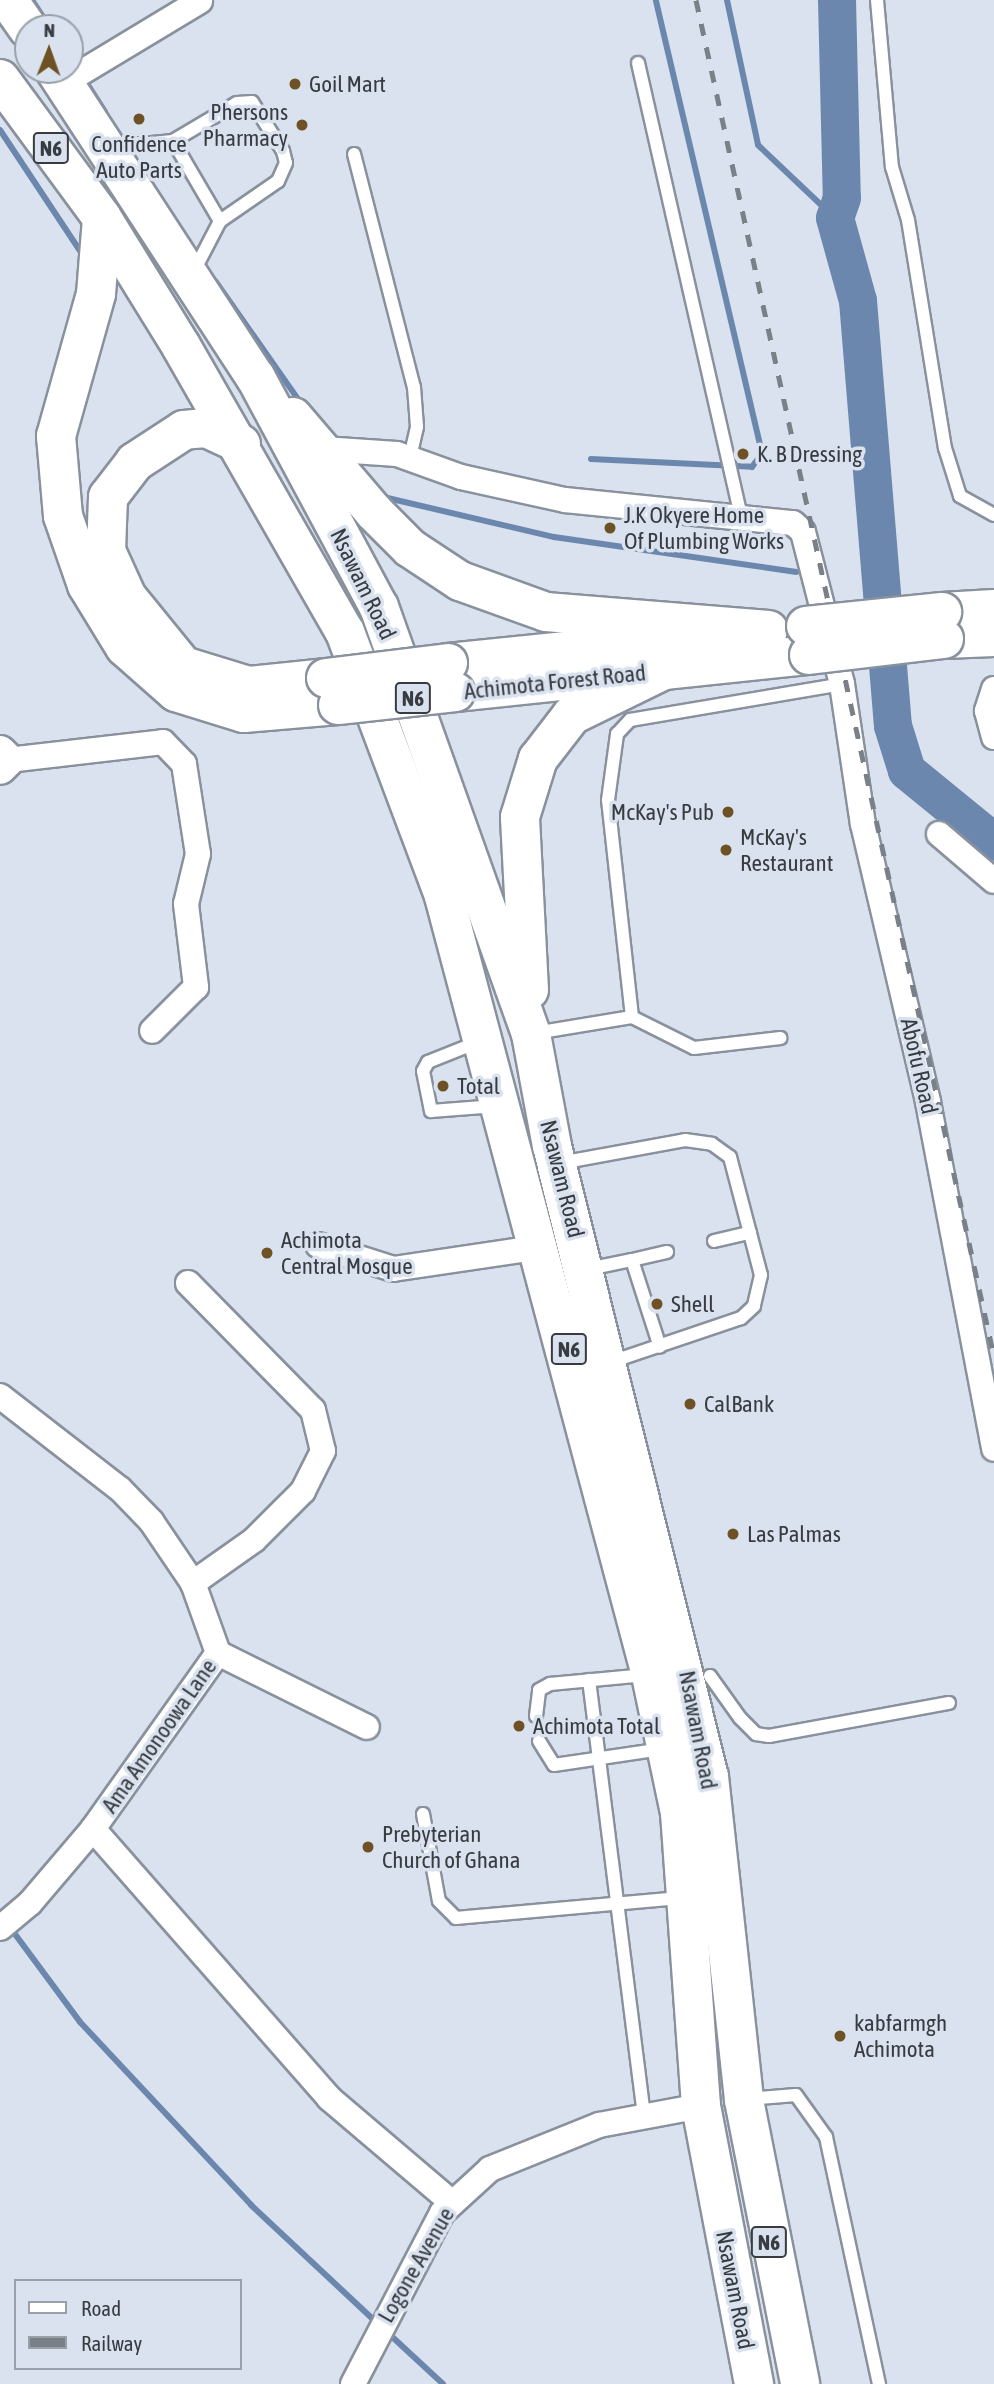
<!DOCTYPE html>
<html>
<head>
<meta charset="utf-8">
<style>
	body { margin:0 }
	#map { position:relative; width:994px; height:2384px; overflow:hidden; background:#d9e2ee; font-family:"Asap Condensed",sans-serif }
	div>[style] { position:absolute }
	.stream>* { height:6px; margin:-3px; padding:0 3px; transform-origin:3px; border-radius:3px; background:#6c87ad }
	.river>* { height:38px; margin:-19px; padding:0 19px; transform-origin:19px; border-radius:19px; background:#6c87ad }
	.roads { filter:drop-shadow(2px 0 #89919d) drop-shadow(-2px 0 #89919d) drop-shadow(0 2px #89919d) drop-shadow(0 -2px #89919d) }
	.service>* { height:12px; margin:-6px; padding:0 6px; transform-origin:6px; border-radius:6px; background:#fff }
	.minor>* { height:24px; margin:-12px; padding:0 12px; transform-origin:12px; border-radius:12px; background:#fff }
	.tertiary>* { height:32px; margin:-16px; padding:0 16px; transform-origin:16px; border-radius:16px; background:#fff }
	.primary>* { height:38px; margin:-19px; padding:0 19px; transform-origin:19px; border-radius:19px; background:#fff }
	.trunk>* { height:38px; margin:-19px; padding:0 19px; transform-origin:19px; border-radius:19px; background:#fff }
	.rail>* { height:5px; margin-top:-2.5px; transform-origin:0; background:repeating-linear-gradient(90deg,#7a8088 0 12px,transparent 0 24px) }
	.bridges { filter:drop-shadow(2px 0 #89919d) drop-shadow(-2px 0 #89919d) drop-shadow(0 2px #89919d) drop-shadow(0 -2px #89919d) }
	.primary-bridge>* { height:38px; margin:-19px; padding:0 19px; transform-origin:19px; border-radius:19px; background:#fff }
	.dots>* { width:19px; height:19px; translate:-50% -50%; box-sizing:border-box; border:4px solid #d9e2ee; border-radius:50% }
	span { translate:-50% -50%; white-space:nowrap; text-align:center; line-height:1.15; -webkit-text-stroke:7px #d9e2ee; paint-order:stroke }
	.shield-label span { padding:2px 5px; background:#d9e2ee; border:2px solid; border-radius:5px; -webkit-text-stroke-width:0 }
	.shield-label { font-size:21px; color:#383c41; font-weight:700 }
	.poi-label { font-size:23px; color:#383c41 }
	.left { translate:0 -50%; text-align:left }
	.right { translate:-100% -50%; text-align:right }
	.street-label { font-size:23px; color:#383c41 }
	.legend { position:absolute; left:14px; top:2279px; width:228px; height:91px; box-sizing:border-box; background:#d9e2ee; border:2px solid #99a0a9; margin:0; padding:9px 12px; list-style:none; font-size:21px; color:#383c41 }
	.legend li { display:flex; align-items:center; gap:14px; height:35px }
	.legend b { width:35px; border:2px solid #99a0a9 }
	.north { position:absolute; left:14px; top:14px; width:70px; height:70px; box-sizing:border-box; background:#d9e2ee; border:2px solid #99a0a9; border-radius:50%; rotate:1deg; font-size:19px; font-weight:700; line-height:28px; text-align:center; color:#383c41 }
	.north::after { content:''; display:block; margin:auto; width:24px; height:32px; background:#6e5225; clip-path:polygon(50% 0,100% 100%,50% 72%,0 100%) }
</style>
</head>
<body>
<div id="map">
	<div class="stream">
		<i style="left:32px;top:0;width:33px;rotate:57deg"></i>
		<i style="left:727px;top:0;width:148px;rotate:77.9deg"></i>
		<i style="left:758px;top:145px;width:106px;rotate:43.5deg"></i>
		<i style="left:83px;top:77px;width:41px;rotate:57.8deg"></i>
		<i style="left:0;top:130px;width:152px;rotate:56.5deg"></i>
		<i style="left:216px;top:282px;width:150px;rotate:55deg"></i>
		<i style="left:591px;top:459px;width:161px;rotate:2.8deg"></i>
		<i style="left:752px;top:467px;width:17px;rotate:-54deg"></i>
		<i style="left:762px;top:453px;width:465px;rotate:-103.2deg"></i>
		<i style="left:379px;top:496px;width:180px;rotate:13.2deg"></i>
		<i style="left:554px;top:537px;width:245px;rotate:8.2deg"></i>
		<i style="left:9px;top:1926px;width:119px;rotate:53.5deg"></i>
		<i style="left:80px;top:2022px;width:250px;rotate:46.9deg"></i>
		<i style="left:251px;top:2205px;width:173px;rotate:43.1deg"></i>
		<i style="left:388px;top:2333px;width:75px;rotate:42.8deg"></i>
	</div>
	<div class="river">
		<i style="left:837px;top:0;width:198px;rotate:88.6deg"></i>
		<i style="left:842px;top:198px;width:21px;rotate:109deg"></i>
		<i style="left:835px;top:218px;width:86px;rotate:74.5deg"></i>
		<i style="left:858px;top:301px;width:426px;rotate:85.3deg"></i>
		<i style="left:893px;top:726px;width:47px;rotate:72.7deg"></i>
		<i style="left:907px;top:771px;width:112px;rotate:39.2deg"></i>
	</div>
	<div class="roads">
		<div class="service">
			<i style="left:877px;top:0;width:168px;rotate:84.9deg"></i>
			<i style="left:892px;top:167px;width:55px;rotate:73.2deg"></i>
			<i style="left:908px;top:220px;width:231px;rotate:80.8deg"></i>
			<i style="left:945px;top:448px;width:50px;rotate:72.6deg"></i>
			<i style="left:960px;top:496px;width:39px;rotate:29deg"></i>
			<i style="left:638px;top:63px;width:467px;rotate:77.2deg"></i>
			<i style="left:173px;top:141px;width:74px;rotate:-30.7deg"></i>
			<i style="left:237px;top:103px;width:15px;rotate:-4deg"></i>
			<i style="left:252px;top:102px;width:58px;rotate:57.7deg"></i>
			<i style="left:283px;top:151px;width:12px;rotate:76deg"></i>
			<i style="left:286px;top:163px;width:20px;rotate:114deg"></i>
			<i style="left:278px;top:181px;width:70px;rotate:145.4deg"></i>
			<i style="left:111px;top:147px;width:62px;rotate:-5.5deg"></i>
			<i style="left:173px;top:141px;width:93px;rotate:59.6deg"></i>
			<i style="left:220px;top:221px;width:56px;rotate:117.5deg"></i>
			<i style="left:354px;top:154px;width:241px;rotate:75.6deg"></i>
			<i style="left:414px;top:387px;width:40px;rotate:85.7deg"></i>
			<i style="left:417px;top:427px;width:32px;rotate:103deg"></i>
			<i style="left:632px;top:1017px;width:69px;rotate:26.6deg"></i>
			<i style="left:694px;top:1048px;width:87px;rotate:-6.6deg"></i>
			<i style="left:535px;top:1033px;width:98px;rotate:-9.4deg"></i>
			<i style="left:632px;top:1017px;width:218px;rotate:-96.3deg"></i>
			<i style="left:608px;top:800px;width:67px;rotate:-82.2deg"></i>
			<i style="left:617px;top:734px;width:19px;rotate:-47deg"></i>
			<i style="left:630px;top:720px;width:215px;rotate:-9.6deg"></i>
			<i style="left:478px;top:1042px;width:54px;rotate:158.2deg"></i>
			<i style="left:428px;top:1062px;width:10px;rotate:119deg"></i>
			<i style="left:423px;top:1071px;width:41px;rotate:78.7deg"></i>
			<i style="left:431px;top:1111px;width:65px;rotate:-4.4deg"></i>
			<i style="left:560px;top:1163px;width:127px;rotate:-10.4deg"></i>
			<i style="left:685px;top:1140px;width:27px;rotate:8deg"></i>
			<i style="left:712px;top:1144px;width:22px;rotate:36deg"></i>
			<i style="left:730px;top:1157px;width:122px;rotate:75.3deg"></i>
			<i style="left:761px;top:1275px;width:32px;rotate:103deg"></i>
			<i style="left:754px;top:1306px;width:18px;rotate:137deg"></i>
			<i style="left:741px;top:1318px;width:137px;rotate:161.3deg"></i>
			<i style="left:714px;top:1241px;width:37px;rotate:-13deg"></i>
			<i style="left:632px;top:1260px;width:36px;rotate:-13deg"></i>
			<i style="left:588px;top:1269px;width:45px;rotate:-11.6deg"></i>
			<i style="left:632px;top:1260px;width:91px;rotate:72.2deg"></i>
			<i style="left:710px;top:1676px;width:52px;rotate:54.5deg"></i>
			<i style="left:740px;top:1718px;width:23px;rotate:45deg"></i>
			<i style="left:756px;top:1734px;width:13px;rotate:9deg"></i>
			<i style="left:769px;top:1736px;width:183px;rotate:-10.4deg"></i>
			<i style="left:589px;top:1680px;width:438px;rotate:82.8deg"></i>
			<i style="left:536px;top:1716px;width:26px;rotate:-83deg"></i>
			<i style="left:539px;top:1690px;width:13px;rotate:-29deg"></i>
			<i style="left:550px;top:1684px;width:96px;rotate:-5.4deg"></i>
			<i style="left:539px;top:1741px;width:28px;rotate:58deg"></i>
			<i style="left:554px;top:1765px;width:110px;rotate:-8.4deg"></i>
			<i style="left:423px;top:1814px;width:88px;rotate:79.6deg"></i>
			<i style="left:439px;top:1901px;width:24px;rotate:45deg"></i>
			<i style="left:456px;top:1918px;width:227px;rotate:-5.1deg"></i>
			<i style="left:747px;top:2099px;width:49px;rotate:-4.7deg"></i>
			<i style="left:796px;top:2095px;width:52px;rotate:54.5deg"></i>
			<i style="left:826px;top:2137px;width:253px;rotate:77.9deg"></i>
		</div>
		<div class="minor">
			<i style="left:64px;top:83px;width:159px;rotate:-31.1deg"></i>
			<i style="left:323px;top:449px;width:74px;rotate:3.9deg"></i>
			<i style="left:397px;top:454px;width:68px;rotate:19.8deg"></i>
			<i style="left:461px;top:477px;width:107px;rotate:12.5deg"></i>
			<i style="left:565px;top:500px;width:229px;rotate:5.8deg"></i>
			<i style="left:793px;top:523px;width:13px;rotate:42deg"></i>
			<i style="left:803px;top:532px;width:157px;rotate:75.6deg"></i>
			<i style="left:842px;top:684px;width:142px;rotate:81.5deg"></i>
			<i style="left:863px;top:824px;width:285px;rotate:76.8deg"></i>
			<i style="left:928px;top:1102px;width:353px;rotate:79.2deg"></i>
			<i style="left:994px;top:689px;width:23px;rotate:108deg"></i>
			<i style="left:987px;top:711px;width:27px;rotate:75deg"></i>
			<i style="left:8px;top:760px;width:156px;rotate:-6.6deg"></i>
			<i style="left:163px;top:742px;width:30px;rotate:46deg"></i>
			<i style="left:184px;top:764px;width:91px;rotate:81.2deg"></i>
			<i style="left:198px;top:854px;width:51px;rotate:103.5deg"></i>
			<i style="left:186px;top:904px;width:84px;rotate:83.1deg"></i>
			<i style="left:196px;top:987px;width:62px;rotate:135deg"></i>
			<i style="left:939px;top:834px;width:72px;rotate:40.5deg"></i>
			<i style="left:318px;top:1245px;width:79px;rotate:17.7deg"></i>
			<i style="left:393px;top:1269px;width:151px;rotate:-8.4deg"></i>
			<i style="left:188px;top:1283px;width:178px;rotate:45.5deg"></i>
			<i style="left:313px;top:1410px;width:42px;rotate:76.3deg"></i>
			<i style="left:323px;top:1451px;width:45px;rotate:116.6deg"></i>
			<i style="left:303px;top:1491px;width:69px;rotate:135deg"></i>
			<i style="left:254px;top:1540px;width:75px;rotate:144.8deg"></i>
			<i style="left:0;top:1396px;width:152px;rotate:37.8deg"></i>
			<i style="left:120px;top:1489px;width:45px;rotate:45.9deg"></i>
			<i style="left:151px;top:1521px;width:75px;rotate:55.9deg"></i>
			<i style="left:193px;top:1583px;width:74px;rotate:70.3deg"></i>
			<i style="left:218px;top:1653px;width:216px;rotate:125.4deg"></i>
			<i style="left:93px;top:1829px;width:97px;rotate:130.4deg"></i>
			<i style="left:30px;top:1903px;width:39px;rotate:140deg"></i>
			<i style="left:218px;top:1653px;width:166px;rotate:26.4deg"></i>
			<i style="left:93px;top:1829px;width:358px;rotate:48.7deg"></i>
			<i style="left:329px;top:2098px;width:160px;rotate:40.4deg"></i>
			<i style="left:353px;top:2384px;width:193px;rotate:-62.5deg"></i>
			<i style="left:442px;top:2213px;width:65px;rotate:-42.5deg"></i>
			<i style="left:490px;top:2169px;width:118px;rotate:-22deg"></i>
			<i style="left:599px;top:2125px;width:104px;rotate:-10.6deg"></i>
		</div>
		<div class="tertiary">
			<i style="left:0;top:752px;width:11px;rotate:45deg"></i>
			<i style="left:8px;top:760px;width:11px;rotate:135deg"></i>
		</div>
		<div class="primary">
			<i style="left:102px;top:218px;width:76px;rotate:94.5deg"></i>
			<i style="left:96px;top:294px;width:148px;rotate:105.7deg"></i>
			<i style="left:56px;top:436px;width:80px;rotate:85deg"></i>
			<i style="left:63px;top:516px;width:73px;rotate:70.8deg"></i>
			<i style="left:87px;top:585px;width:73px;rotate:58.5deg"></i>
			<i style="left:125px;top:647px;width:68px;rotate:41.4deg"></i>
			<i style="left:176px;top:692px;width:71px;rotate:17.2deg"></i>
			<i style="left:244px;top:713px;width:94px;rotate:-4.9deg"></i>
			<i style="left:241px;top:444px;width:38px;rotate:-155deg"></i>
			<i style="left:206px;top:428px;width:22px;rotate:175deg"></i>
			<i style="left:184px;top:430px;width:59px;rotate:146.9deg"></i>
			<i style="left:135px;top:462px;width:44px;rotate:127.6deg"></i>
			<i style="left:108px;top:497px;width:54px;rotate:92.1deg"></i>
			<i style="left:106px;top:551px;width:51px;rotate:65.5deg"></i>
			<i style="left:127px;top:597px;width:89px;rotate:50.9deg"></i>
			<i style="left:183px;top:666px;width:69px;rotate:16.9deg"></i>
			<i style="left:249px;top:686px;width:77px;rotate:-5.9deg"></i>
			<i style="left:942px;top:612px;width:52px;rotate:-3.3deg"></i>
			<i style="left:944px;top:639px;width:50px;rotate:-2.3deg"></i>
			<i style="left:448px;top:663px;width:267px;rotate:-5.8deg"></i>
			<i style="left:455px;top:692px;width:356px;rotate:-6deg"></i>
		</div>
		<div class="trunk">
			<i style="left:8px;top:0;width:35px;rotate:55deg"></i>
			<i style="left:55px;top:70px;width:368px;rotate:56.9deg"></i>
			<i style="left:256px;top:378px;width:260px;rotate:61.8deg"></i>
			<i style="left:379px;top:607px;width:453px;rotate:70.4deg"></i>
			<i style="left:531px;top:1034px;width:114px;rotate:79.4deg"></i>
			<i style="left:552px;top:1146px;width:650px;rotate:76.03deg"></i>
			<i style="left:709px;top:1777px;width:325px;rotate:83.8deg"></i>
			<i style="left:744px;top:2100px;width:289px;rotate:78.8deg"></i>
			<i style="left:0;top:79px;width:172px;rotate:53.7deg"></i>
			<i style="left:102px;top:218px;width:150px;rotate:58.3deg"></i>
			<i style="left:181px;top:346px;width:330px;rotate:60.2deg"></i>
			<i style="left:345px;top:632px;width:282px;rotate:69.4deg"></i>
			<i style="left:444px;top:896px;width:806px;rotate:75.12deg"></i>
			<i style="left:651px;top:1675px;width:141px;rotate:78.1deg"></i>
			<i style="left:680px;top:1813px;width:294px;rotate:85.9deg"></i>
			<i style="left:701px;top:2106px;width:283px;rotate:79.2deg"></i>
			<i style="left:293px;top:417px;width:125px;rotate:49.5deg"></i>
			<i style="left:374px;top:512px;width:51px;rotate:45deg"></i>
			<i style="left:410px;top:548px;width:60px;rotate:33.4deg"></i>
			<i style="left:460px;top:581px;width:91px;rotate:19.8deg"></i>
			<i style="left:546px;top:612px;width:223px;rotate:4.6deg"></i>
			<i style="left:529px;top:990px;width:173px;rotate:-93deg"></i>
			<i style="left:520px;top:817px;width:61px;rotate:-72.8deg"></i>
			<i style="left:538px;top:759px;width:56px;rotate:-52.3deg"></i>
			<i style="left:572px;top:715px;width:100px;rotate:-26.1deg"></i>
		</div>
	</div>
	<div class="rail">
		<i style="left:696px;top:0;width:1388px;rotate:77.61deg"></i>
	</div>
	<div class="bridges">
		<div class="primary-bridge">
			<i style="left:806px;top:626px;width:137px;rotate:-5.9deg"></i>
			<i style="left:809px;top:655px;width:136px;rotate:-6.8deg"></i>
			<i style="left:326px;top:678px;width:123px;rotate:-7deg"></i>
			<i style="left:338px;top:705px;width:118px;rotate:-6.3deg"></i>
		</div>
	</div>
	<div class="dots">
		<i style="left:295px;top:84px;background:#6e5225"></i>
		<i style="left:139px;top:119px;background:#6e5225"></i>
		<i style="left:302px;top:125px;background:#6e5225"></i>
		<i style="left:743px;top:454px;background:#6e5225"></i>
		<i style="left:610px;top:528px;background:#6e5225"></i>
		<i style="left:728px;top:812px;background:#6e5225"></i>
		<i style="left:726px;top:850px;background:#6e5225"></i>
		<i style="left:443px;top:1086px;background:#6e5225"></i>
		<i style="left:267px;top:1253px;background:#6e5225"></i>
		<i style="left:657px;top:1304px;background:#6e5225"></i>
		<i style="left:690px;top:1404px;background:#6e5225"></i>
		<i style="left:733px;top:1534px;background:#6e5225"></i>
		<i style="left:519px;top:1726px;background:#6e5225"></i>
		<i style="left:368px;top:1847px;background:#6e5225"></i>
		<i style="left:840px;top:2036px;background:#6e5225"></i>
	</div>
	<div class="shield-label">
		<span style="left:51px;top:148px">N6</span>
		<span style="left:413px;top:698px">N6</span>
		<span style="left:569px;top:1349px">N6</span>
		<span style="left:769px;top:2242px">N6</span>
	</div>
	<div class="poi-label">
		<span class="left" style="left:309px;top:84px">Goil Mart</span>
		<span class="right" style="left:288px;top:125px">Phersons<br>Pharmacy</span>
		<span style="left:139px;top:157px">Confidence<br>Auto Parts</span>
		<span class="left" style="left:757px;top:454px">K. B Dressing</span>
		<span class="left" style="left:624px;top:528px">J.K Okyere Home<br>Of Plumbing Works</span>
		<span class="right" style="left:714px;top:812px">McKay's Pub</span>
		<span class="left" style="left:740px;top:850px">McKay's<br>Restaurant</span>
		<span class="left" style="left:457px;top:1086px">Total</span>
		<span class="left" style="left:281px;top:1253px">Achimota<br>Central Mosque</span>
		<span class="left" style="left:671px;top:1304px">Shell</span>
		<span class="left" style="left:704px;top:1404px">CalBank</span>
		<span class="left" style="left:747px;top:1534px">Las Palmas</span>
		<span class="left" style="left:533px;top:1726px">Achimota Total</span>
		<span class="left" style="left:382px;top:1847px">Prebyterian<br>Church of Ghana</span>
		<span class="left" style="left:854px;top:2036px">kabfarmgh<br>Achimota</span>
	</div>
	<div class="street-label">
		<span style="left:363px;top:584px;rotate:64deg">Nsawam Road</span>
		<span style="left:555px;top:682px;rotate:-6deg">Achimota Forest Road</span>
		<span style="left:919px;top:1066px;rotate:77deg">Abofu Road</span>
		<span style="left:562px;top:1179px;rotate:76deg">Nsawam Road</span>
		<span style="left:698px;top:1730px;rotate:79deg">Nsawam Road</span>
		<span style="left:159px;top:1736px;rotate:-55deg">Ama Amonoowa Lane</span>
		<span style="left:416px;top:2265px;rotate:-60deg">Logone Avenue</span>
		<span style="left:735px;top:2290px;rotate:79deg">Nsawam Road</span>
	</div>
	<ul class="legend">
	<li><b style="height:9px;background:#fff"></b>Road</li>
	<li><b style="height:9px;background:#7a8088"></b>Railway</li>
	</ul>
	<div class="north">N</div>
</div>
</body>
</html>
